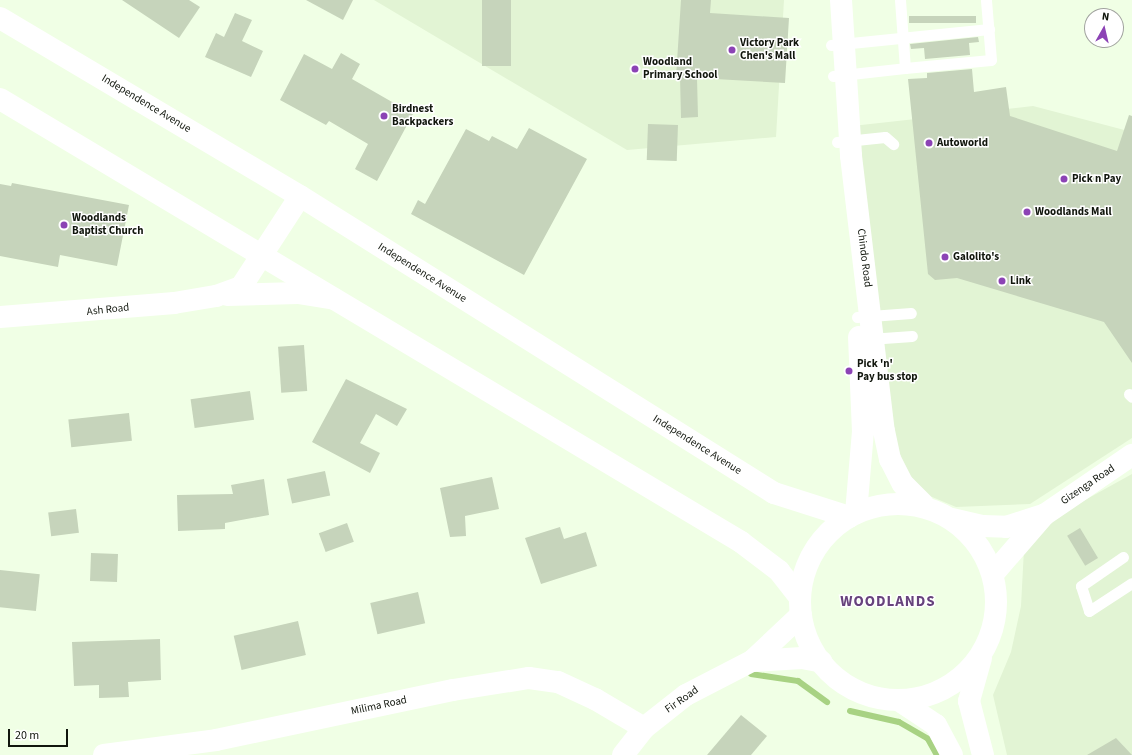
<!DOCTYPE html>
<html>
<head>
<meta charset="utf-8">
<style>
	body { margin:0 }
	#map { position:relative; width:1132px; height:755px; overflow:hidden; background:#f0ffe5; font-family:"Source Sans 3",sans-serif }
	div>[style] { position:absolute }
	.built>* { inset:0; background:#e2f4d4 }
	.stream>* { height:6px; margin:-3px; padding:0 3px; transform-origin:3px; border-radius:3px; background:#a8d283 }
	.building>* { inset:0; background:#c6d4bb; transform-origin:0 0 }
	.service>* { height:11px; margin:-5.5px; padding:0 5.5px; transform-origin:5.5px; border-radius:5.5px; background:#fff }
	.minor>* { height:22px; margin:-11px; padding:0 11px; transform-origin:11px; border-radius:11px; background:#fff }
	.secondary>* { height:22px; margin:-11px; padding:0 11px; transform-origin:11px; border-radius:11px; background:#fff }
	.secondary>.ring { margin:-11px; padding:0; box-sizing:content-box; background:none; border:22px solid #fff; border-radius:50% }
	.dots>* { width:11px; height:11px; translate:-50% -50%; box-sizing:border-box; border:2px solid #fff; border-radius:50% }
	span { translate:-50% -50%; white-space:nowrap; text-align:center; line-height:1.15; -webkit-text-stroke:3px #fff; paint-order:stroke }
	.poi-label { font-size:11px; color:#11160d; font-weight:700 }
	.left { translate:0 -50%; text-align:left }
	.street-label { font-size:11px; color:#11160d }
	.district-label { font-size:15px; color:#67437d; font-weight:700; letter-spacing:1px }
	.north { position:absolute; left:1084px; top:8px; width:40px; height:40px; box-sizing:border-box; background:#fff; border:1px solid #a0a29e; border-radius:50%; rotate:8deg; font-size:11px; font-weight:700; line-height:16px; text-align:center; color:#11160d }
	.north::after { content:''; display:block; margin:auto; width:14px; height:18px; background:#8c43b5; clip-path:polygon(50% 0,100% 100%,50% 72%,0 100%) }
	.scale { position:absolute; left:8px; top:729px; width:60px; height:18px; box-sizing:border-box; border:2px solid #11160d; border-top:0; padding-left:5px; font-size:12px; line-height:14px; white-space:nowrap; color:#11160d; -webkit-text-stroke:3px #fff; paint-order:stroke }
</style>
</head>
<body>
<div id="map">
	<div class="built">
		<i style="clip-path:polygon(374px 0,784px 0,776px 137px,627px 150px)"></i>
		<i style="clip-path:polygon(1033px 106px,1132px 132px,1132px 438px,1030px 504px,956px 507px,925px 494px,884px 452px,852px 126px)"></i>
		<i style="clip-path:polygon(1132px 474px,1132px 755px,1007px 755px,993px 695px,1011px 652px,1021px 606px,1024px 549px,1040px 525px)"></i>
	</div>
	<div class="stream">
		<i style="left:751px;top:674px;width:48px;rotate:8.5deg"></i>
		<i style="left:798px;top:681px;width:36px;rotate:36deg"></i>
		<i style="left:850px;top:711px;width:50px;rotate:12.7deg"></i>
		<i style="left:899px;top:722px;width:34px;rotate:30deg"></i>
		<i style="left:928px;top:739px;width:18px;rotate:61deg"></i>
	</div>
	<div class="building">
		<i style="clip-path:polygon(122px 0,189px 0,200px 7px,179px 38px)"></i>
		<i style="clip-path:polygon(306px 0,353px 0,343px 20px)"></i>
		<i style="left:482px;top:0;width:29px;height:66px"></i>
		<i style="clip-path:polygon(681px 0,711px 0,710px 13px,789px 18px,785px 83px,697px 78px,698px 117px,681px 118px,680px 77px,676px 77px)"></i>
		<i style="clip-path:polygon(235px 13px,252px 20px,242px 41px,263px 51px,251px 77px,205px 57px,216px 33px,224px 37px)"></i>
		<i style="left:976px;top:16px;width:7px;height:67px;rotate:90deg"></i>
		<i style="clip-path:polygon(978px 37px,979px 42px,969px 43px,970px 55px,925px 59px,924px 48px,911px 49px,910px 44px)"></i>
		<i style="clip-path:polygon(341px 53px,360px 64px,352px 79px,413px 114px,377px 181px,355px 169px,368px 144px,329px 121px,326px 125px,280px 100px,304px 54px,332px 69px)"></i>
		<i style="clip-path:polygon(972px 69px,974px 92px,1006px 87px,1010px 116px,1117px 151px,1129px 115px,1132px 116px,1132px 363px,1104px 322px,957px 278px,935px 280px,928px 274px,908px 79px,927px 78px,927px 73px)"></i>
		<i style="left:648px;top:124px;width:30px;height:36px;rotate:2deg"></i>
		<i style="clip-path:polygon(529px 128px,587px 159px,524px 275px,411px 214px,418px 200px,425px 204px,466px 129px,489px 141px,492px 136px,517px 149px)"></i>
		<i style="clip-path:polygon(12px 183px,129px 205px,117px 266px,60px 255px,58px 267px,0 256px,0 184px,11px 186px)"></i>
		<i style="left:304px;top:345px;width:46px;height:26px;rotate:86deg"></i>
		<i style="clip-path:polygon(346px 379px,407px 409px,397px 426px,376px 414px,360px 443px,380px 453px,370px 473px,312px 442px)"></i>
		<i style="left:250px;top:391px;width:29px;height:60px;rotate:82deg"></i>
		<i style="left:129px;top:413px;width:28px;height:61px;rotate:84deg"></i>
		<i style="left:325px;top:471px;width:25px;height:39px;rotate:78deg"></i>
		<i style="clip-path:polygon(492px 477px,499px 509px,465px 516px,466px 536px,450px 537px,440px 488px)"></i>
		<i style="clip-path:polygon(264px 479px,269px 515px,225px 523px,225px 529px,178px 531px,177px 495px,233px 494px,231px 485px)"></i>
		<i style="left:76px;top:509px;width:24px;height:28px;rotate:83deg"></i>
		<i style="left:347px;top:523px;width:20px;height:30px;rotate:70deg"></i>
		<i style="clip-path:polygon(560px 527px,564px 539px,586px 532px,597px 566px,541px 584px,525px 538px)"></i>
		<i style="left:1080px;top:528px;width:35px;height:15px;rotate:59deg"></i>
		<i style="left:91px;top:553px;width:27px;height:28px;rotate:2deg"></i>
		<i style="left:0;top:570px;width:40px;height:37px;rotate:6deg"></i>
		<i style="left:418px;top:592px;width:32px;height:49px;rotate:77deg"></i>
		<i style="left:298px;top:621px;width:35px;height:66px;rotate:77deg"></i>
		<i style="clip-path:polygon(160px 639px,161px 680px,128px 682px,129px 697px,99px 698px,99px 685px,74px 686px,72px 642px)"></i>
		<i style="clip-path:polygon(741px 715px,767px 736px,751px 755px,707px 755px)"></i>
		<i style="clip-path:polygon(1116px 738px,1132px 755px,1087px 755px)"></i>
	</div>
	<div class="service">
		<i style="left:900px;top:0;width:68px;rotate:85.8deg"></i>
		<i style="left:905px;top:68px;width:86px;rotate:-5.3deg"></i>
		<i style="left:991px;top:60px;width:60px;rotate:-94.8deg"></i>
		<i style="left:831px;top:45px;width:159px;rotate:-5.8deg"></i>
		<i style="left:833px;top:76px;width:72px;rotate:-6.3deg"></i>
		<i style="left:837px;top:142px;width:48px;rotate:-5.9deg"></i>
		<i style="left:885px;top:137px;width:11px;rotate:41deg"></i>
		<i style="left:857px;top:317px;width:54px;rotate:-4.2deg"></i>
		<i style="left:869px;top:339px;width:43px;rotate:-4deg"></i>
		<i style="left:1129px;top:394px;width:4px;rotate:45deg"></i>
		<i style="left:1123px;top:557px;width:51px;rotate:145.4deg"></i>
		<i style="left:1081px;top:586px;width:26px;rotate:72deg"></i>
		<i style="left:1089px;top:611px;width:51px;rotate:-33.1deg"></i>
	</div>
	<div class="minor">
		<i style="left:227px;top:295px;width:71px;rotate:-1.6deg"></i>
		<i style="left:298px;top:293px;width:36px;rotate:9deg"></i>
		<i style="left:0;top:317px;width:175px;rotate:-4.6deg"></i>
		<i style="left:174px;top:303px;width:43px;rotate:-9.5deg"></i>
		<i style="left:216px;top:296px;width:27px;rotate:-20deg"></i>
		<i style="left:241px;top:287px;width:108px;rotate:-57deg"></i>
		<i style="left:952px;top:519px;width:32px;rotate:13deg"></i>
		<i style="left:983px;top:526px;width:23px;rotate:2deg"></i>
		<i style="left:1006px;top:527px;width:40px;rotate:-18deg"></i>
		<i style="left:993px;top:574px;width:78px;rotate:-49.2deg"></i>
		<i style="left:1044px;top:515px;width:107px;rotate:-34.3deg"></i>
		<i style="left:752px;top:661px;width:50px;rotate:-3.4deg"></i>
		<i style="left:802px;top:658px;width:20px;rotate:11deg"></i>
		<i style="left:104px;top:755px;width:113px;rotate:-7.6deg"></i>
		<i style="left:216px;top:740px;width:242px;rotate:-11.9deg"></i>
		<i style="left:453px;top:690px;width:77px;rotate:-9deg"></i>
		<i style="left:529px;top:678px;width:29px;rotate:8deg"></i>
		<i style="left:558px;top:682px;width:41px;rotate:24.7deg"></i>
		<i style="left:595px;top:699px;width:57px;rotate:30.6deg"></i>
		<i style="left:623px;top:755px;width:34px;rotate:-52deg"></i>
		<i style="left:644px;top:728px;width:53px;rotate:-38.2deg"></i>
		<i style="left:686px;top:695px;width:74px;rotate:-27.3deg"></i>
		<i style="left:752px;top:661px;width:67px;rotate:-43.2deg"></i>
	</div>
	<div class="secondary">
		<i style="left:841px;top:0;width:156px;rotate:86.3deg"></i>
		<i style="left:851px;top:156px;width:277px;rotate:83.2deg"></i>
		<i style="left:884px;top:431px;width:29px;rotate:78deg"></i>
		<i style="left:890px;top:459px;width:28px;rotate:63deg"></i>
		<i style="left:903px;top:484px;width:28px;rotate:45deg"></i>
		<i style="left:0;top:18px;width:349px;rotate:30.7deg"></i>
		<i style="left:300px;top:196px;width:559px;rotate:32.07deg"></i>
		<i style="left:774px;top:493px;width:79px;rotate:17.7deg"></i>
		<i style="left:0;top:99px;width:863px;rotate:30.87deg"></i>
		<i style="left:741px;top:542px;width:48px;rotate:37.3deg"></i>
		<i style="left:779px;top:571px;width:34px;rotate:52deg"></i>
		<i class="ring" style="left:800px;top:504px;width:174px;height:174px"></i>
		<i style="left:856px;top:513px;width:81px;rotate:-85.1deg"></i>
		<i style="left:863px;top:432px;width:95px;rotate:-92.4deg"></i>
		<i style="left:981px;top:658px;width:45px;rotate:105.6deg"></i>
		<i style="left:969px;top:701px;width:56px;rotate:75.5deg"></i>
		<i style="left:900px;top:701px;width:43px;rotate:33.7deg"></i>
		<i style="left:936px;top:725px;width:34px;rotate:62deg"></i>
	</div>
	<div class="dots">
		<i style="left:732px;top:50px;background:#8c43b5"></i>
		<i style="left:635px;top:69px;background:#8c43b5"></i>
		<i style="left:384px;top:116px;background:#8c43b5"></i>
		<i style="left:929px;top:143px;background:#8c43b5"></i>
		<i style="left:1064px;top:179px;background:#8c43b5"></i>
		<i style="left:1027px;top:212px;background:#8c43b5"></i>
		<i style="left:64px;top:225px;background:#8c43b5"></i>
		<i style="left:945px;top:257px;background:#8c43b5"></i>
		<i style="left:1002px;top:281px;background:#8c43b5"></i>
		<i style="left:849px;top:371px;background:#8c43b5"></i>
	</div>
	<div class="poi-label">
		<span class="left" style="left:740px;top:50px">Victory Park<br>Chen's Mall</span>
		<span class="left" style="left:643px;top:69px">Woodland<br>Primary School</span>
		<span class="left" style="left:392px;top:116px">Birdnest<br>Backpackers</span>
		<span class="left" style="left:937px;top:143px">Autoworld</span>
		<span class="left" style="left:1072px;top:179px">Pick n Pay</span>
		<span class="left" style="left:1035px;top:212px">Woodlands Mall</span>
		<span class="left" style="left:72px;top:225px">Woodlands<br>Baptist Church</span>
		<span class="left" style="left:953px;top:257px">Galolito's</span>
		<span class="left" style="left:1010px;top:281px">Link</span>
		<span class="left" style="left:857px;top:371px">Pick 'n'<br>Pay bus stop</span>
	</div>
	<div class="street-label">
		<span style="left:146px;top:104px;rotate:31deg">Independence Avenue</span>
		<span style="left:864px;top:258px;rotate:83deg">Chindo Road</span>
		<span style="left:422px;top:273px;rotate:32deg">Independence Avenue</span>
		<span style="left:108px;top:310px;rotate:-6deg">Ash Road</span>
		<span style="left:697px;top:445px;rotate:32deg">Independence Avenue</span>
		<span style="left:1088px;top:485px;rotate:-34deg">Gizenga Road</span>
		<span style="left:682px;top:700px;rotate:-35deg">Fir Road</span>
		<span style="left:379px;top:706px;rotate:-12deg">Milima Road</span>
	</div>
	<div class="district-label">
		<span style="left:888px;top:602px">WOODLANDS</span>
	</div>
	<div class="north">N</div>
	<div class="scale">20 m</div>
</div>
</body>
</html>
